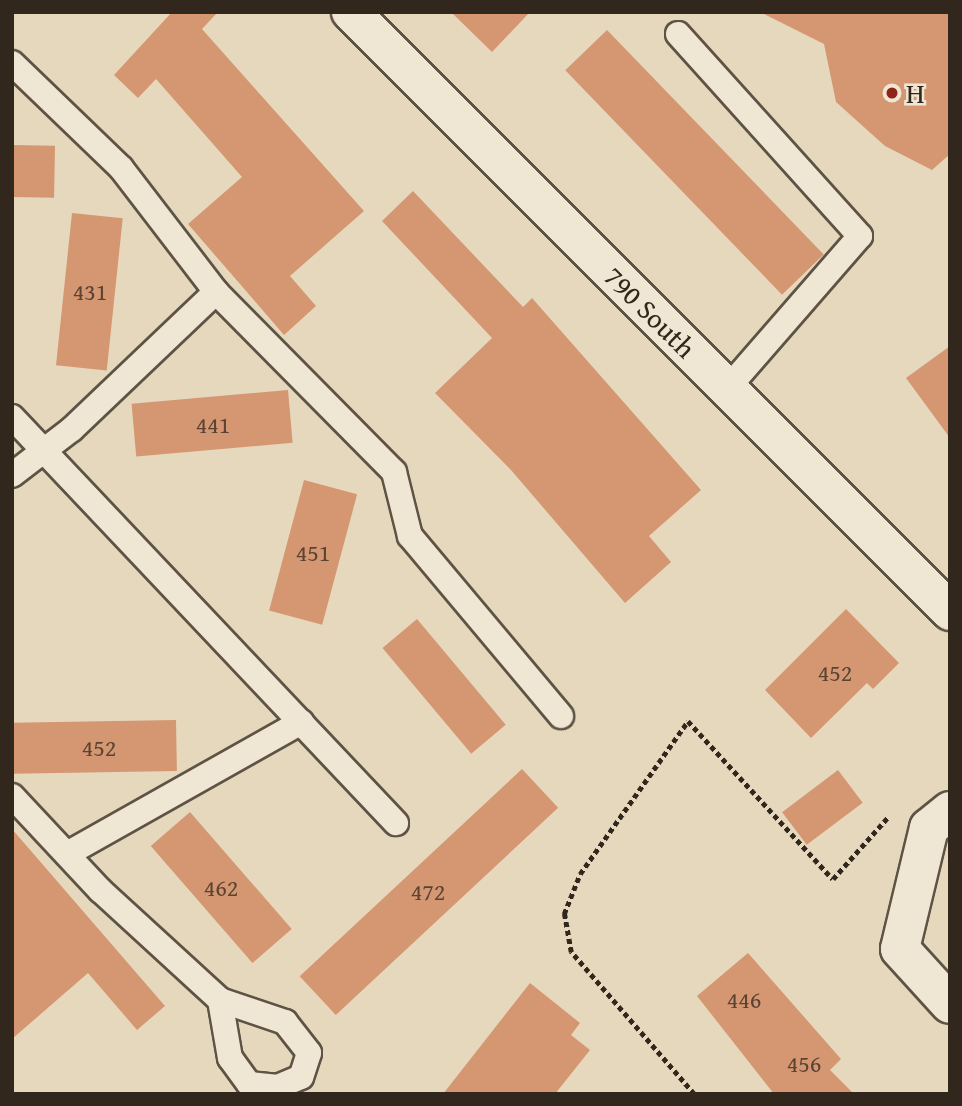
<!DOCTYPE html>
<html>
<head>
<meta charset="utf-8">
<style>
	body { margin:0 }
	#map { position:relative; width:962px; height:1106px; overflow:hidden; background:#e6d8bd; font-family:"Gentium Book Plus",serif }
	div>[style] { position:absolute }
	.building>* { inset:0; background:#d59772; transform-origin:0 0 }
	.path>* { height:4.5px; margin-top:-2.25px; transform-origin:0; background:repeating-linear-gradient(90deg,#31271c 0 5px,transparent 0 8.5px) }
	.roads { filter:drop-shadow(2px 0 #5e5344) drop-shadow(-2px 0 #5e5344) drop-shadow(0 2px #5e5344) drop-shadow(0 -2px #5e5344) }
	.service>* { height:24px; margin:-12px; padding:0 12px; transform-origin:12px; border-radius:12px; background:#efe6d4 }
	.minor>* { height:38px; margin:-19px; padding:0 19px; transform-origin:19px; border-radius:19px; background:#efe6d4 }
	.dots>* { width:19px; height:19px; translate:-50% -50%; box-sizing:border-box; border:4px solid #efe6d4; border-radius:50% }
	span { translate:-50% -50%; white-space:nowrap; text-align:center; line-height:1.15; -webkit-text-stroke:5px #efe6d4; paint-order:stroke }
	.number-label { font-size:24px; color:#5a4332 }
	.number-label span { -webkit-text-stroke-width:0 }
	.poi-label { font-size:28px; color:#31271c }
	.left { translate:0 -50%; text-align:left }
	.street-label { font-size:28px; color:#31271c }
	.frame { position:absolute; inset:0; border:14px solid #31271c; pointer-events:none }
</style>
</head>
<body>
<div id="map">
	<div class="building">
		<i style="clip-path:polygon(172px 12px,218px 12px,202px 29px,364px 211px,290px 276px,316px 306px,284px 335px,188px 224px,242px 177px,156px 79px,138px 98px,114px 75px)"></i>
		<i style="clip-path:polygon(451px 12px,530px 12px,492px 52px)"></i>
		<i style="clip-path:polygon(760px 12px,950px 12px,950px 154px,932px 170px,885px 146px,836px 102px,824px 44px)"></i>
		<i style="left:607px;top:30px;width:312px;height:58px;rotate:46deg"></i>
		<i style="left:12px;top:145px;width:43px;height:52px;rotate:1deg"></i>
		<i style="clip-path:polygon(413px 191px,523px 307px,532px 298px,701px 490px,649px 536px,671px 562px,625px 603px,511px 470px,435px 393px,492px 338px,382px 221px)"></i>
		<i style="left:72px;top:213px;width:51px;height:153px;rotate:6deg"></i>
		<i style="clip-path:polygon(950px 346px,950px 438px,906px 378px)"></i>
		<i style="left:288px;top:390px;width:53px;height:157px;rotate:85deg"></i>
		<i style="left:304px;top:480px;width:55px;height:135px;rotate:15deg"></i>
		<i style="clip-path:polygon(846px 609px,899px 663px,873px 689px,867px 683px,811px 738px,765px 690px)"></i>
		<i style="left:417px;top:619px;width:138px;height:45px;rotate:50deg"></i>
		<i style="left:176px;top:720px;width:51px;height:164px;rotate:89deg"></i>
		<i style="left:522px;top:769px;width:53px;height:304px;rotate:47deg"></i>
		<i style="left:838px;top:770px;width:41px;height:70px;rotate:53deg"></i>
		<i style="left:190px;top:812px;width:155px;height:52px;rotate:49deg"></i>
		<i style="clip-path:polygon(12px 829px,165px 1006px,137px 1030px,88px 973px,12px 1039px)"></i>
		<i style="clip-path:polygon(748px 953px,841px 1059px,830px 1070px,854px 1094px,774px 1094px,697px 996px)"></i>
		<i style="clip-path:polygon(530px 983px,580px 1023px,571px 1035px,590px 1050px,555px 1094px,443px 1094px)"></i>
	</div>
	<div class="path">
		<i style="left:694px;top:1094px;width:188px;rotate:-130.9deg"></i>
		<i style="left:571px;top:952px;width:39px;rotate:-100deg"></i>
		<i style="left:564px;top:914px;width:43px;rotate:-68.2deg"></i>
		<i style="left:580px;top:874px;width:187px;rotate:-54.8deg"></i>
		<i style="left:688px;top:721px;width:214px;rotate:47.5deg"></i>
		<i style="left:833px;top:879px;width:84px;rotate:-48.4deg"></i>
	</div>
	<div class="roads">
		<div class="service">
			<i style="left:678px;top:34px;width:272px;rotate:48deg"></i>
			<i style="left:860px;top:236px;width:203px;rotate:131deg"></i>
			<i style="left:12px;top:63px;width:151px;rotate:43.9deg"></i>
			<i style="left:121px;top:168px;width:156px;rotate:52.5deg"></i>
			<i style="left:216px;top:292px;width:253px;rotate:45.3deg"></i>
			<i style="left:394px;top:472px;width:66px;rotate:76deg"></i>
			<i style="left:410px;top:536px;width:235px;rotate:50deg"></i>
			<i style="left:12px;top:417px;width:559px;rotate:46.6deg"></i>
			<i style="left:12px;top:475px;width:76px;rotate:-37.5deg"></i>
			<i style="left:72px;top:429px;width:199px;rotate:-43.6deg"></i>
			<i style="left:12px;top:796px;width:129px;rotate:46.9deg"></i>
			<i style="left:100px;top:890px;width:163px;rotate:42.5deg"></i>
			<i style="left:220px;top:1000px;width:69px;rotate:18.7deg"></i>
			<i style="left:285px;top:1022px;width:39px;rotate:52deg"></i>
			<i style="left:309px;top:1053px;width:25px;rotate:108deg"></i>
			<i style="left:301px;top:1077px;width:25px;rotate:157deg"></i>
			<i style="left:278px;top:1087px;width:29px;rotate:-174deg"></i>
			<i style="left:249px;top:1084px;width:32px;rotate:-126deg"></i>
			<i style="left:230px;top:1058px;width:59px;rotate:-99.8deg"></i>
			<i style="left:67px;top:854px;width:269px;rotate:-29.4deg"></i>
		</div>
		<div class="minor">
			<i style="left:351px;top:12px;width:847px;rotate:45deg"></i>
			<i style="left:950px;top:811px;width:27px;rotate:141deg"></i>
			<i style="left:929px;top:828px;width:124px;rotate:103.5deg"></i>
			<i style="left:900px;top:949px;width:74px;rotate:47.7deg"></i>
		</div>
	</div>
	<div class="dots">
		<i style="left:892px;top:93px;background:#8f2418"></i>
	</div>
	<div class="number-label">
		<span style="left:90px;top:292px">431</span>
		<span style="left:213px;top:425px">441</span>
		<span style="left:313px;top:553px">451</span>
		<span style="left:835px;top:673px">452</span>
		<span style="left:99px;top:748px">452</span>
		<span style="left:221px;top:888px">462</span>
		<span style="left:428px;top:892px">472</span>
		<span style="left:744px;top:1000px">446</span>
		<span style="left:804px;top:1064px">456</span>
	</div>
	<div class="poi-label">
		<span class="left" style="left:906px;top:93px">H</span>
	</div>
	<div class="street-label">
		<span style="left:650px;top:312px;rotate:45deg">790 South</span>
	</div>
	<div class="frame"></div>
</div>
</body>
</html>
